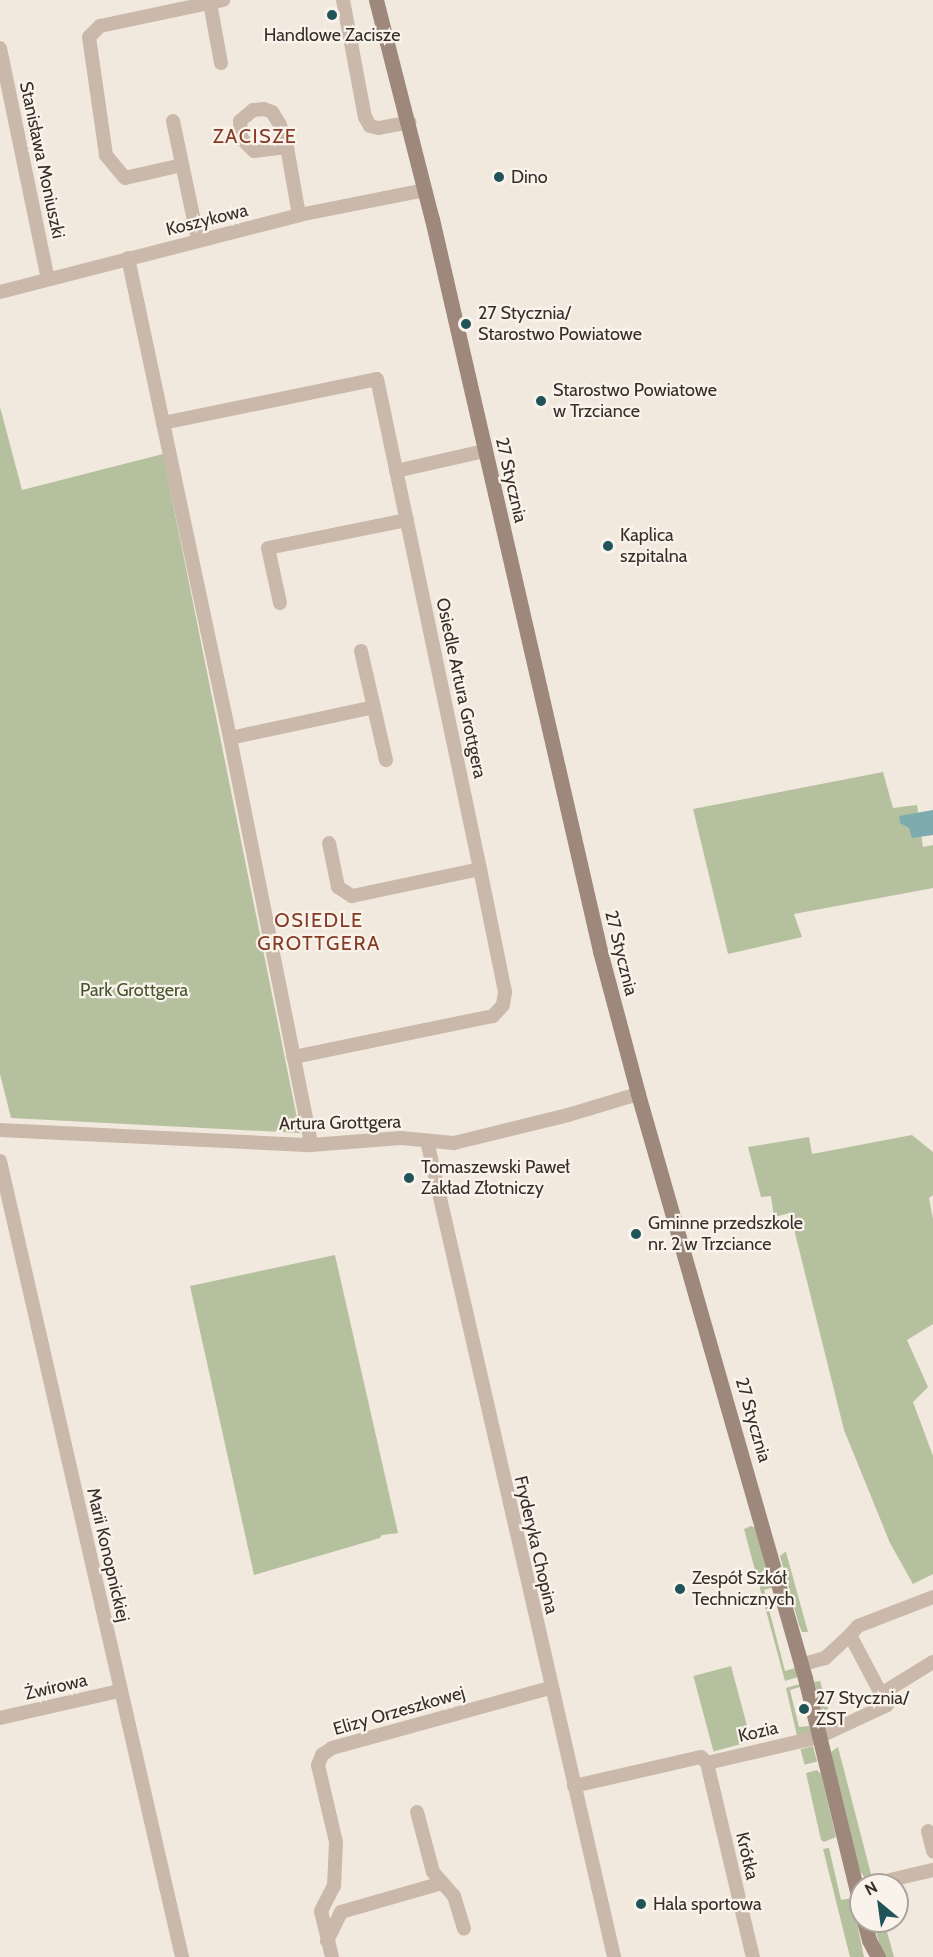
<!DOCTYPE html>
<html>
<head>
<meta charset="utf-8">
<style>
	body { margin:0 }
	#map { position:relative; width:933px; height:1957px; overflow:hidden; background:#f2e9de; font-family:Cabin,sans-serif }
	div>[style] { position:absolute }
	.green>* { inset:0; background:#b5c19e; transform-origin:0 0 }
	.water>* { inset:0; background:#7eacae }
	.street>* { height:14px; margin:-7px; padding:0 7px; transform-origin:7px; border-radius:7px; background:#cab9aa }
	.secondary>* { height:15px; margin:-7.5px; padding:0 7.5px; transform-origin:7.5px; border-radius:7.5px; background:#9d887b }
	.dots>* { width:16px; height:16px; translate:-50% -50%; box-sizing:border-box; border:3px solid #f9f3eb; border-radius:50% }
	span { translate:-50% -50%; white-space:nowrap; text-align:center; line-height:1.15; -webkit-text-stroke:4.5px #f9f3eb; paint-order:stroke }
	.poi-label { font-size:18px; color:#372e29 }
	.left { translate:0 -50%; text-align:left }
	.street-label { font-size:18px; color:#372e29 }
	.park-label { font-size:18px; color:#46552e }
	.neighbourhood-label { font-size:20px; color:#843c25; letter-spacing:1.5px }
	.north { position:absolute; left:849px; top:1873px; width:60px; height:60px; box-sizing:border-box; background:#f9f3eb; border:2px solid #aba49d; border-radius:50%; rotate:331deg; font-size:16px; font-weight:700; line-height:24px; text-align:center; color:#372e29 }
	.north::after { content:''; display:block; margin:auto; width:21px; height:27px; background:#205458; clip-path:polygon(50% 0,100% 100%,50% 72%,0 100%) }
</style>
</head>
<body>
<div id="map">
	<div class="green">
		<i style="clip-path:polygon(0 407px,22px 490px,163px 454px,300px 1133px,11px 1118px,0 1074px)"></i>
		<i style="clip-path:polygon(883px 772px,893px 808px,917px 805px,923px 847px,933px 845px,933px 888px,794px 914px,802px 937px,728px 954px,693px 809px)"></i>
		<i style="clip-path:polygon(912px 1135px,933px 1152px,933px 1195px,929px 1198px,933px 1219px,933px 1324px,907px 1340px,928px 1387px,913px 1402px,933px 1456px,933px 1574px,913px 1584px,890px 1543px,844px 1430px,790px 1213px,774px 1217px,771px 1196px,761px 1197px,748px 1147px,809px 1137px,812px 1154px)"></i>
		<i style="clip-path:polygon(335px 1255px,398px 1533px,382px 1535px,380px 1538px,254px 1575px,190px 1286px)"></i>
		<i style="clip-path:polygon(751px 1526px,756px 1528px,774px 1587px,764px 1590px,785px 1671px,795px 1668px,798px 1677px,785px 1681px,744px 1529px)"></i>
		<i style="clip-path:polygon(785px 1552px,786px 1552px,808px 1632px,802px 1632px,799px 1625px,780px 1556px)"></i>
		<i style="left:731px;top:1666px;width:78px;height:39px;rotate:75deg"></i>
		<i style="clip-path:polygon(820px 1681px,832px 1723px,822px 1714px,814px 1682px)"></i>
		<i style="clip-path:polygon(800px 1684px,800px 1687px,790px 1690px,799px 1727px,809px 1726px,811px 1733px,798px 1740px,786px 1688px)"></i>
		<i style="left:813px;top:1746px;width:16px;height:13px;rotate:75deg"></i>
		<i style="clip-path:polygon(838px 1747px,872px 1878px,866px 1880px,860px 1871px,831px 1752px)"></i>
		<i style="clip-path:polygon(817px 1770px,821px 1774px,836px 1837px,824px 1842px,821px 1840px,806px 1773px)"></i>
		<i style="clip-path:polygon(839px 1846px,829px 1848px,841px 1900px,852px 1898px,864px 1957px,850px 1957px,823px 1849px)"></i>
		<i style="clip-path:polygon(873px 1921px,884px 1921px,894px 1957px,883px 1957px)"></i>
	</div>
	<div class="water">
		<i style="clip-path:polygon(933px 810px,933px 835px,912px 838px,909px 828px,900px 823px,899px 816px)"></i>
	</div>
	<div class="street">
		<i style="left:343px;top:0;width:119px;rotate:79.4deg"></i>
		<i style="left:365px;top:117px;width:10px;rotate:61deg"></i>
		<i style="left:370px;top:126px;width:9px;rotate:13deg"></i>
		<i style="left:379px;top:128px;width:31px;rotate:-11deg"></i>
		<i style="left:210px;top:3px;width:61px;rotate:79.6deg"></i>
		<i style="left:0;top:48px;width:236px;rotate:78.3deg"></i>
		<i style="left:173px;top:121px;width:122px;rotate:78.1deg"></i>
		<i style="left:287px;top:147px;width:33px;rotate:173deg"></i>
		<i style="left:254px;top:151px;width:18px;rotate:-135deg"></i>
		<i style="left:241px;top:138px;width:17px;rotate:-93deg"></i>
		<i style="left:240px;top:121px;width:17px;rotate:-40deg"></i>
		<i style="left:253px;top:110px;width:11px;rotate:-5deg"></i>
		<i style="left:264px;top:109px;width:9px;rotate:21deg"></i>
		<i style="left:272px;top:112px;width:15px;rotate:58deg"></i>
		<i style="left:280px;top:125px;width:23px;rotate:72deg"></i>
		<i style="left:287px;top:147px;width:69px;rotate:80deg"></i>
		<i style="left:182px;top:165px;width:58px;rotate:167.2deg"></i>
		<i style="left:125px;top:178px;width:30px;rotate:-130deg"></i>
		<i style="left:106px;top:155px;width:119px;rotate:-98.2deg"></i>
		<i style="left:89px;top:37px;width:16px;rotate:-45deg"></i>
		<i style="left:100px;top:26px;width:126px;rotate:-11.9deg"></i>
		<i style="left:128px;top:258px;width:491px;rotate:78deg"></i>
		<i style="left:230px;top:738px;width:415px;rotate:78.7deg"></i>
		<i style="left:0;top:292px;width:309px;rotate:-14.4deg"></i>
		<i style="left:299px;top:215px;width:128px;rotate:-11.2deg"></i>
		<i style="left:163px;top:423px;width:218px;rotate:-11.6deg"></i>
		<i style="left:377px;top:379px;width:501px;rotate:78.13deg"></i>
		<i style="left:480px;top:869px;width:126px;rotate:78.5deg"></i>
		<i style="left:505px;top:992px;width:13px;rotate:99deg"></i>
		<i style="left:503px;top:1005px;width:15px;rotate:132deg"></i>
		<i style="left:493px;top:1016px;width:204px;rotate:168.4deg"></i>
		<i style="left:396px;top:471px;width:90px;rotate:-12.8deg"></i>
		<i style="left:280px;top:603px;width:56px;rotate:-102.3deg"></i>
		<i style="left:268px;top:548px;width:142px;rotate:-11.4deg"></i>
		<i style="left:361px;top:651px;width:112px;rotate:77.1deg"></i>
		<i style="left:230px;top:738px;width:147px;rotate:-12.1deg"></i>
		<i style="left:329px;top:843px;width:45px;rotate:78.4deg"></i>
		<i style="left:338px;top:887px;width:17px;rotate:33deg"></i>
		<i style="left:352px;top:896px;width:131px;rotate:-11.9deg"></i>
		<i style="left:0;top:1130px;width:311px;rotate:2.8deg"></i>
		<i style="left:311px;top:1145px;width:90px;rotate:-4.4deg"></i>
		<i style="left:401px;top:1138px;width:53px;rotate:5.4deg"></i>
		<i style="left:454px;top:1143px;width:117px;rotate:-13.8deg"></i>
		<i style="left:568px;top:1115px;width:73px;rotate:-16.7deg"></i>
		<i style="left:427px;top:1141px;width:837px;rotate:77.09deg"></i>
		<i style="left:0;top:1161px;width:817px;rotate:77.12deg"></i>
		<i style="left:850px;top:1635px;width:12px;rotate:-48deg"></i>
		<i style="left:858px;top:1626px;width:80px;rotate:-21.1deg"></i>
		<i style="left:881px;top:1694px;width:61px;rotate:-31.6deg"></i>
		<i style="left:0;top:1718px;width:122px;rotate:-12.8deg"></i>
		<i style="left:707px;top:1763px;width:115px;rotate:-13.1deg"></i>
		<i style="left:819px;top:1737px;width:75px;rotate:-25.2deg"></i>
		<i style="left:887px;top:1705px;width:79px;rotate:-117.9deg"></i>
		<i style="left:850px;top:1635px;width:34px;rotate:137deg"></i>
		<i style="left:825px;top:1658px;width:25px;rotate:164deg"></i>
		<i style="left:707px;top:1763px;width:199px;rotate:76.7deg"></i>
		<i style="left:574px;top:1786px;width:130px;rotate:-12.9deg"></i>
		<i style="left:701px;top:1757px;width:8px;rotate:45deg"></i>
		<i style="left:417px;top:1812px;width:62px;rotate:75.1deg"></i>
		<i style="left:433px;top:1872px;width:32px;rotate:49deg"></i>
		<i style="left:454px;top:1896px;width:34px;rotate:73deg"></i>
		<i style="left:928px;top:1831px;width:21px;rotate:76deg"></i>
		<i style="left:869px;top:1885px;width:66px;rotate:-13.2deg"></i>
		<i style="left:327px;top:1941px;width:32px;rotate:-64deg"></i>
		<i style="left:341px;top:1912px;width:105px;rotate:-16deg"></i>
		<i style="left:332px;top:1957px;width:47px;rotate:-103.4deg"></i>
		<i style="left:321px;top:1911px;width:28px;rotate:-63deg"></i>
		<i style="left:334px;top:1886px;width:44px;rotate:-87.4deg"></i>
		<i style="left:336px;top:1842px;width:79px;rotate:-103.2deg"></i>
		<i style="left:318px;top:1765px;width:11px;rotate:-68deg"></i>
		<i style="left:322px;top:1755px;width:12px;rotate:-35deg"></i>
		<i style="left:332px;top:1748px;width:226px;rotate:-15.4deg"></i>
	</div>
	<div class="secondary">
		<i style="left:376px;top:0;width:226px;rotate:75.7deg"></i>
		<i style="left:432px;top:219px;width:751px;rotate:77.07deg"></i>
		<i style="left:600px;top:951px;width:148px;rotate:75.1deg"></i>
		<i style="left:638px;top:1094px;width:607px;rotate:74.04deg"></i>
		<i style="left:805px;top:1678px;width:237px;rotate:76.3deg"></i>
		<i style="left:864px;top:1921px;width:20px;rotate:75deg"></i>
		<i style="left:869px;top:1940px;width:19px;rotate:62deg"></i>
	</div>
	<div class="dots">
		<i style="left:332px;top:15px;background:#205458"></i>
		<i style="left:499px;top:177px;background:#205458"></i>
		<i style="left:466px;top:324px;background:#205458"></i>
		<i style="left:541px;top:401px;background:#205458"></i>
		<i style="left:608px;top:546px;background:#205458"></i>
		<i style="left:409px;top:1178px;background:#205458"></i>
		<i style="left:636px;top:1234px;background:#205458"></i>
		<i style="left:680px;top:1589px;background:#205458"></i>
		<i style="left:804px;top:1709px;background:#205458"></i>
		<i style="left:641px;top:1904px;background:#205458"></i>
	</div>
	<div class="poi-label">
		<span style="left:332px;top:35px">Handlowe Zacisze</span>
		<span class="left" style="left:511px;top:177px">Dino</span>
		<span class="left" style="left:478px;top:324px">27 Stycznia/<br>Starostwo Powiatowe</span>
		<span class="left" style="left:553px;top:401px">Starostwo Powiatowe<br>w Trzciance</span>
		<span class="left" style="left:620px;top:546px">Kaplica<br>szpitalna</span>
		<span class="left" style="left:421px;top:1178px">Tomaszewski Paweł<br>Zakład Złotniczy</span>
		<span class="left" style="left:648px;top:1234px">Gminne przedszkole<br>nr. 2 w Trzciance</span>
		<span class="left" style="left:692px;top:1589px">Zespół Szkół<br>Technicznych</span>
		<span class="left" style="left:816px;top:1709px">27 Stycznia/<br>ZST</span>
		<span class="left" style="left:653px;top:1904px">Hala sportowa</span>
	</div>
	<div class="street-label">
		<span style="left:42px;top:160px;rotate:78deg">Stanisława Moniuszki</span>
		<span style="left:207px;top:220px;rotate:-14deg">Koszykowa</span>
		<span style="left:511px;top:480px;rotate:77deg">27 Stycznia</span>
		<span style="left:461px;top:688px;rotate:78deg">Osiedle Artura Grottgera</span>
		<span style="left:621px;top:953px;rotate:76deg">27 Stycznia</span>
		<span style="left:340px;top:1123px;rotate:-1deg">Artura Grottgera</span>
		<span style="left:753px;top:1420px;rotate:74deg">27 Stycznia</span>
		<span style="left:536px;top:1545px;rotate:77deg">Fryderyka Chopina</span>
		<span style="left:108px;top:1555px;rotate:77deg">Marii Konopnickiej</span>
		<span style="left:56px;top:1687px;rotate:-13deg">Żwirowa</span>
		<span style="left:399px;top:1711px;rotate:-16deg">Elizy Orzeszkowej</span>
		<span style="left:758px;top:1732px;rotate:-13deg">Kozia</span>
		<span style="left:747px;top:1856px;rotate:77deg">Krótka</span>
	</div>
	<div class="park-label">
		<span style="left:134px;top:990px">Park Grottgera</span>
	</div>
	<div class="neighbourhood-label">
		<span style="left:255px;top:136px">ZACISZE</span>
		<span style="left:319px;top:932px">OSIEDLE<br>GROTTGERA</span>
	</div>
	<div class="north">N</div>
</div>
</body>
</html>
